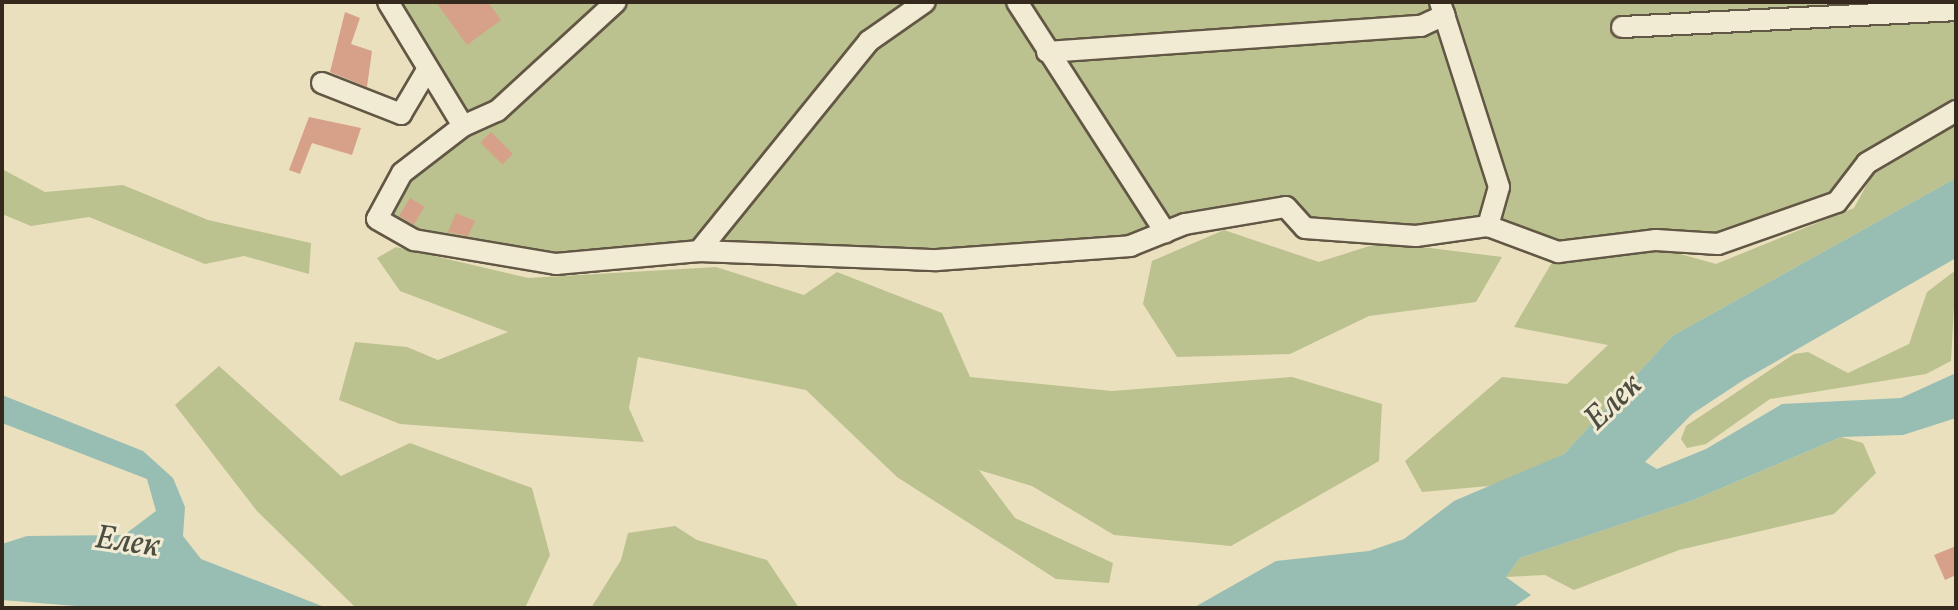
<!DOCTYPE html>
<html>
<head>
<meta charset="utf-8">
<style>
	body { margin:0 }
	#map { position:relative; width:1958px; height:610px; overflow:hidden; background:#ebe0bd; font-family:Vollkorn,serif }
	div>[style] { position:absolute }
	.green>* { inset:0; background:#bbc18f }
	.water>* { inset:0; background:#98bdb3 }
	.building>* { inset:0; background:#d7a088; transform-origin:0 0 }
	.roads { filter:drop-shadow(2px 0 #625744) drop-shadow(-2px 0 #625744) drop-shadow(0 2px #625744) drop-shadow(0 -2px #625744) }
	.minor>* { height:20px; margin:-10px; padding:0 10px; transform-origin:10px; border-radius:10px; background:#f2ebd4 }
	span { translate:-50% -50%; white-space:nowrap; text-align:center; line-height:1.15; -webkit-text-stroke:6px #f2ebd4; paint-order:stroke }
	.water-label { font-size:34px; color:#4d4e42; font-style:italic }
	.frame { position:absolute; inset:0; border:4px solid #34291c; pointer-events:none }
</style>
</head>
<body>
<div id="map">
	<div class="green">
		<i style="clip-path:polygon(388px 2px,1956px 2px,1956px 111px,1867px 163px,1837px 202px,1718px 244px,1558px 252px,1488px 226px,1305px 228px,1286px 207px,1130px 246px,937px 260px,699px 251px,556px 264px,414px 240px,377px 219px,402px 173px,463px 126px)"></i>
		<i style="clip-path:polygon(1956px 125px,1956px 178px,1672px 336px,1564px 454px,1500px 485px,1422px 492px,1405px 461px,1502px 377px,1567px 384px,1608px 345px,1514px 327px,1551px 264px,1659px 248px,1716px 264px,1854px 208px,1872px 175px)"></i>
		<i style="clip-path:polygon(2px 169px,45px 192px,123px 185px,208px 220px,311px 243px,309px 274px,244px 256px,205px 264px,89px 217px,31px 226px,2px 214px)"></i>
		<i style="clip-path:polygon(1224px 230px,1319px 262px,1382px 242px,1502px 257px,1476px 302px,1369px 316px,1290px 354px,1177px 357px,1143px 304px,1152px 261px)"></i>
		<i style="clip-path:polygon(396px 247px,528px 278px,716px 267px,804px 295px,837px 272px,942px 313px,970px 377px,1112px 391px,1292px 377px,1382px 404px,1379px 461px,1231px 546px,1114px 535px,1032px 486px,979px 470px,1015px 518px,1113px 563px,1109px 583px,1056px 579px,897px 477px,806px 390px,638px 357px,629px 408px,644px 442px,400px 424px,339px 400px,355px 342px,407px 347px,438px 360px,508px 332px,400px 291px,377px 258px)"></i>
		<i style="clip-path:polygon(1956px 270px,1951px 361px,1926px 374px,1770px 399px,1706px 444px,1687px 448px,1681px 439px,1686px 426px,1794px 354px,1808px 352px,1848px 373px,1909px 344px,1927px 292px)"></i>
		<i style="clip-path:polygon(219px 366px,341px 476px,410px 443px,532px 488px,550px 555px,525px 608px,356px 608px,257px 511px,175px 405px)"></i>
		<i style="clip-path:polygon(1841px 437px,1863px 443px,1876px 473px,1834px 514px,1679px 550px,1574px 590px,1545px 575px,1506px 577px,1520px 558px,1691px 501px)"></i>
		<i style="clip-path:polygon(675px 526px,697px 540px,767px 560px,799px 608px,591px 608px,621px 560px,628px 533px)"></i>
	</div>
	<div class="water">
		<i style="clip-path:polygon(1956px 178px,1956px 258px,1742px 381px,1692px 414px,1645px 462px,1657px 469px,1706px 449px,1782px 404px,1901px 398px,1956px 373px,1956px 418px,1903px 435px,1841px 437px,1691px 501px,1520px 558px,1506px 577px,1531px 595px,1512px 608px,1193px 608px,1276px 561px,1369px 551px,1404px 539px,1454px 501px,1564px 454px,1672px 336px)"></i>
		<i style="clip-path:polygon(2px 395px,143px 451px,173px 478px,185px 507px,183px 536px,201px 559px,327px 608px,100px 608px,2px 600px,2px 544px,27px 536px,124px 535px,156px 511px,147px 479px,2px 423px)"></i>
	</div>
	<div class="building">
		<i style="clip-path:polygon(436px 2px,488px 2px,501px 20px,467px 45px)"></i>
		<i style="clip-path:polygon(345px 12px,360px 18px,351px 44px,372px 51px,367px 87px,330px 72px)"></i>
		<i style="clip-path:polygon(309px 117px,361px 128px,352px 155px,312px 143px,300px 174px,289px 170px)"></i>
		<i style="left:491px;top:132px;width:31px;height:15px;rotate:45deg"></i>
		<i style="left:410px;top:198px;width:17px;height:21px;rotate:31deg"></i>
		<i style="clip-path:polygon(456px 213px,475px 221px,468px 236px,448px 232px)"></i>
		<i style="clip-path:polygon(1956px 546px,1956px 575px,1945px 580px,1934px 555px)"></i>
	</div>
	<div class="roads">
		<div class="minor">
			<i style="left:388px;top:2px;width:145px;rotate:58.8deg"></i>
			<i style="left:463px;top:126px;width:77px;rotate:142.4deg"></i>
			<i style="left:402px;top:173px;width:52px;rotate:118.5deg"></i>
			<i style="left:377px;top:219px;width:43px;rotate:29.6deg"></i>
			<i style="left:414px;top:240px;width:144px;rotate:9.6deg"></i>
			<i style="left:556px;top:264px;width:144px;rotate:-5.2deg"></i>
			<i style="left:699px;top:251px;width:238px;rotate:2.2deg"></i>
			<i style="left:937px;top:260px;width:194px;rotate:-4.1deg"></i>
			<i style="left:1130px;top:246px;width:59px;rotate:-21.8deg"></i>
			<i style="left:1185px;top:224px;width:102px;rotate:-9.6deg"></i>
			<i style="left:1286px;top:207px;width:28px;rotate:48deg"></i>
			<i style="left:1305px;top:228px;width:111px;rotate:4.1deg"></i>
			<i style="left:1416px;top:236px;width:73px;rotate:-7.9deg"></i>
			<i style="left:1488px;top:226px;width:75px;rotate:20.4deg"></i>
			<i style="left:1558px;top:252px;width:99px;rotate:-7deg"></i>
			<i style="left:1656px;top:240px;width:62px;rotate:3.7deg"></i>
			<i style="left:1718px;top:244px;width:126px;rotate:-19.4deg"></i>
			<i style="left:1837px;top:202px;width:49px;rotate:-52.4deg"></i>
			<i style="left:1867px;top:163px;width:103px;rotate:-30.3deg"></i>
			<i style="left:1017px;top:2px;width:274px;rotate:57.2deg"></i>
			<i style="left:1440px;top:2px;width:194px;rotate:72.3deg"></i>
			<i style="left:1499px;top:187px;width:41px;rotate:105.8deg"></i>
			<i style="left:1622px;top:27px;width:334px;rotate:-2.9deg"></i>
			<i style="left:1047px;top:52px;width:375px;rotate:-4deg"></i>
			<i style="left:1421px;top:26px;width:26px;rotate:-25deg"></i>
			<i style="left:322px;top:83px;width:85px;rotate:21.4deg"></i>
			<i style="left:401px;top:114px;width:51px;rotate:-59.4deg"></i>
			<i style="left:463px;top:126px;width:37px;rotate:-24deg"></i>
			<i style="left:497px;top:111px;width:161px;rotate:-42.5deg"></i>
			<i style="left:699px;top:251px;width:270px;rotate:-51deg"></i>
			<i style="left:869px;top:41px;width:68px;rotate:-34.9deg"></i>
		</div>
	</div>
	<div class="water-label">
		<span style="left:1614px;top:403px;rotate:-44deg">Елек</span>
		<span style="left:127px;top:543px;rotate:8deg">Елек</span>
	</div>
	<div class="frame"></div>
</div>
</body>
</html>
